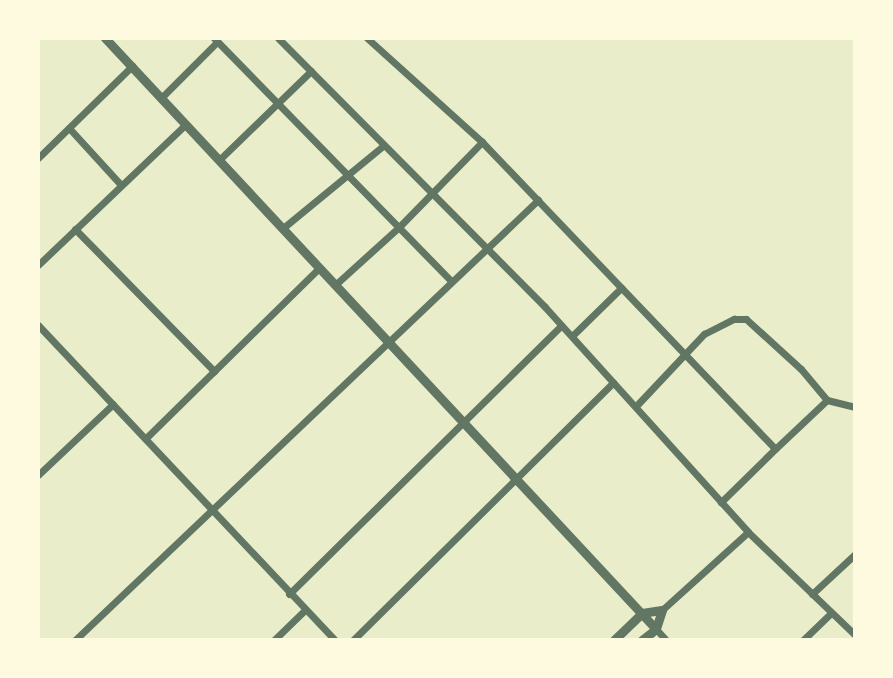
<!DOCTYPE html>
<html>
<head>
<meta charset="utf-8">
<style>
	body { margin:0 }
	#map { position:relative; width:893px; height:678px; overflow:hidden; background:#e9edc9; font-family:Montserrat,sans-serif }
	div>[style] { position:absolute }
	.minor>* { height:7px; margin:-3.5px; padding:0 3.5px; transform-origin:3.5px; border-radius:3.5px; background:#617663 }
	.tertiary>* { height:9px; margin:-4.5px; padding:0 4.5px; transform-origin:4.5px; border-radius:4.5px; background:#617663 }
	span { translate:-50% -50%; white-space:nowrap; text-align:center; line-height:1.15; -webkit-text-stroke:7px #fefae0; paint-order:stroke }
	.frame { position:absolute; inset:0; border:40px solid #fefae0; pointer-events:none }
</style>
</head>
<body>
<div id="map">
	<div class="minor">
		<i style="left:214px;top:38px;width:339px;rotate:45.7deg"></i>
		<i style="left:278px;top:38px;width:379px;rotate:45.2deg"></i>
		<i style="left:545px;top:307px;width:303px;rotate:47.9deg"></i>
		<i style="left:748px;top:532px;width:149px;rotate:43.9deg"></i>
		<i style="left:367px;top:38px;width:155px;rotate:42.1deg"></i>
		<i style="left:482px;top:142px;width:424px;rotate:46.3deg"></i>
		<i style="left:775px;top:449px;width:76px;rotate:135.5deg"></i>
		<i style="left:161px;top:98px;width:79px;rotate:-45deg"></i>
		<i style="left:69px;top:128px;width:77px;rotate:47.6deg"></i>
		<i style="left:38px;top:158px;width:132px;rotate:-44.4deg"></i>
		<i style="left:219px;top:160px;width:128px;rotate:-44.1deg"></i>
		<i style="left:283px;top:228px;width:129px;rotate:-39.4deg"></i>
		<i style="left:75px;top:229px;width:199px;rotate:45.6deg"></i>
		<i style="left:38px;top:265px;width:204px;rotate:-43.6deg"></i>
		<i style="left:335px;top:285px;width:86px;rotate:-42.2deg"></i>
		<i style="left:399px;top:227px;width:119px;rotate:-45.7deg"></i>
		<i style="left:38px;top:325px;width:433px;rotate:46.7deg"></i>
		<i style="left:572px;top:336px;width:69px;rotate:-44.4deg"></i>
		<i style="left:827px;top:400px;width:29px;rotate:14deg"></i>
		<i style="left:637px;top:405px;width:98px;rotate:-46.7deg"></i>
		<i style="left:704px;top:334px;width:34px;rotate:-27deg"></i>
		<i style="left:734px;top:319px;width:12px"></i>
		<i style="left:746px;top:319px;width:74px;rotate:42.3deg"></i>
		<i style="left:801px;top:369px;width:40px;rotate:50deg"></i>
		<i style="left:827px;top:400px;width:71px;rotate:136.7deg"></i>
		<i style="left:146px;top:438px;width:243px;rotate:-44.5deg"></i>
		<i style="left:38px;top:475px;width:103px;rotate:-43.4deg"></i>
		<i style="left:289px;top:594px;width:382px;rotate:-44.6deg"></i>
		<i style="left:812px;top:594px;width:59px;rotate:-42.9deg"></i>
		<i style="left:662px;top:610px;width:116px;rotate:-42.2deg"></i>
		<i style="left:656px;top:629px;width:15px;rotate:48deg"></i>
		<i style="left:75px;top:640px;width:639px;rotate:-43.54deg"></i>
		<i style="left:274px;top:640px;width:43px;rotate:-44.1deg"></i>
		<i style="left:353px;top:640px;width:366px;rotate:-44.7deg"></i>
		<i style="left:803px;top:640px;width:39px;rotate:-44deg"></i>
	</div>
	<div class="tertiary">
		<i style="left:105px;top:38px;width:808px;rotate:47.01deg"></i>
		<i style="left:614px;top:640px;width:39px;rotate:-44deg"></i>
		<i style="left:642px;top:613px;width:20px;rotate:-9deg"></i>
		<i style="left:662px;top:610px;width:20px;rotate:108deg"></i>
		<i style="left:656px;top:629px;width:18px;rotate:142deg"></i>
	</div>
	<div class="frame"></div>
</div>
</body>
</html>
